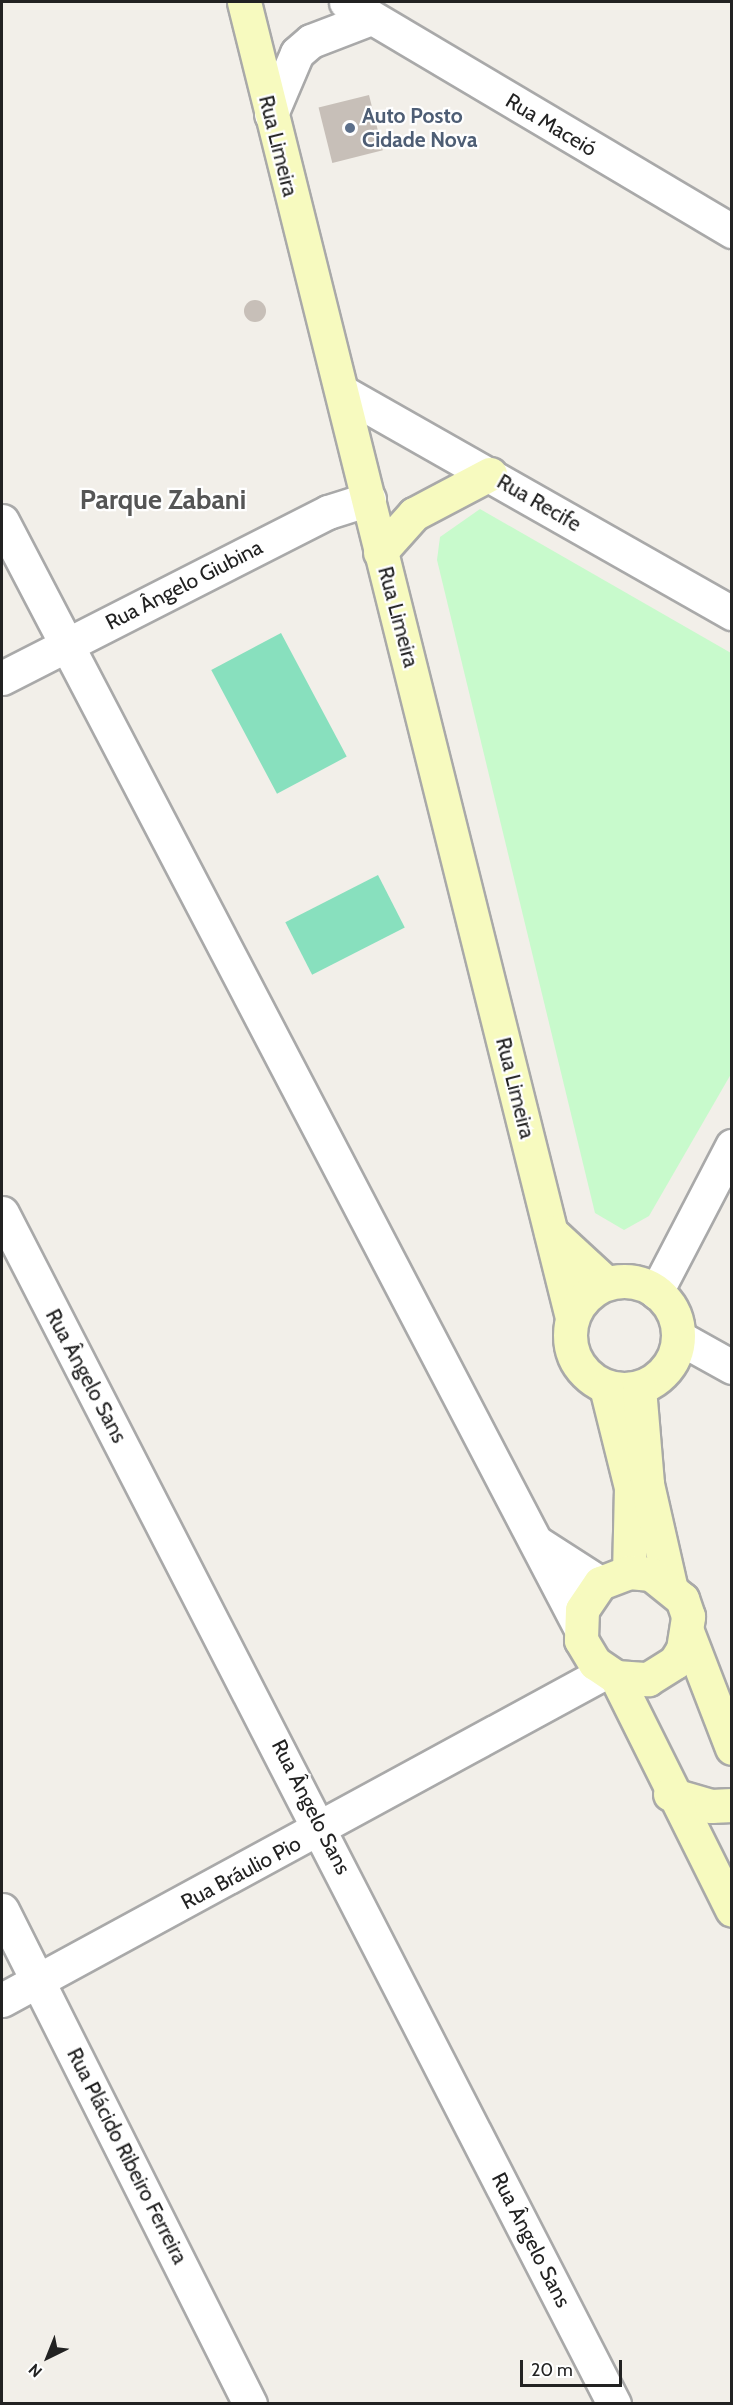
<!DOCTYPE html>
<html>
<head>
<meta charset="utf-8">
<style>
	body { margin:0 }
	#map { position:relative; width:733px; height:2405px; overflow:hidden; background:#f2efe9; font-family:Cabin,sans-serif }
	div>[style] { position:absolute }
	.park>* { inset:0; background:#c8facc }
	.pitch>* { inset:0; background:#88e0be; transform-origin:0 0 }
	.building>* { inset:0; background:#c7bfb8; transform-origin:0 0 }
	.round { border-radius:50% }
	.roads { filter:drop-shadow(2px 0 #a9a9a9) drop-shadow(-2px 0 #a9a9a9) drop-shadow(0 2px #a9a9a9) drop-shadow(0 -2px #a9a9a9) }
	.street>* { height:33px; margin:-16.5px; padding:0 16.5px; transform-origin:16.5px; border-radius:16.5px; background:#fff }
	.secondary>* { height:33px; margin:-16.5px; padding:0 16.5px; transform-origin:16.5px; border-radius:16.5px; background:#f7fabf }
	.secondary>.ring { margin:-16.5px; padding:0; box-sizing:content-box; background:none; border:33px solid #f7fabf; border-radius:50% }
	.dots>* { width:16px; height:16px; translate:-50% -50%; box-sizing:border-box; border:3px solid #fff; border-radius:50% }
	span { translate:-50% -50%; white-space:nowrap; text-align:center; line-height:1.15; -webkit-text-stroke:4.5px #fff; paint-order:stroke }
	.service-label { font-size:21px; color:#4e5e75; font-weight:700 }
	.left { translate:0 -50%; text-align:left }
	.street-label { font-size:21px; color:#222 }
	.district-label { font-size:27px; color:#555; font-weight:700 }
	.frame { position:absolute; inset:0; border:3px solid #222; pointer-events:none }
	.north { position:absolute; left:18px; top:2327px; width:60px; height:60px; -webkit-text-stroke:4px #fff; paint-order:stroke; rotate:223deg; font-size:16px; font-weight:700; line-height:24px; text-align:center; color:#222 }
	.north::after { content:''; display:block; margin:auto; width:21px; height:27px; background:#222; clip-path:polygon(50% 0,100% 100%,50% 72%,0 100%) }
	.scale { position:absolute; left:520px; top:2360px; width:102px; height:27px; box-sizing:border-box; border:3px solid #222; border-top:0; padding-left:8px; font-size:18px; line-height:21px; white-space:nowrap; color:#222; -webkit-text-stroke:4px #fff; paint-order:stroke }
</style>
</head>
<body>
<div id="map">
	<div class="park">
		<i style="clip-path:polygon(480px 509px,731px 653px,731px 1074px,649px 1216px,624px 1230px,595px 1213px,437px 560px,440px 537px)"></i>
	</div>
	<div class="pitch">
		<i style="left:281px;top:633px;width:140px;height:79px;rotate:62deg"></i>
		<i style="left:378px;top:875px;width:59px;height:104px;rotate:63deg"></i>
	</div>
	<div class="building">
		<i style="left:369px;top:95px;width:57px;height:52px;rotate:76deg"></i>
		<i class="round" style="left:244px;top:300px;width:22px;height:22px"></i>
	</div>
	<div class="roads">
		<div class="street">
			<i style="left:346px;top:2px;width:449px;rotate:30.7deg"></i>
			<i style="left:271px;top:114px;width:66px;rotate:-66.9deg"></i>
			<i style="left:297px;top:53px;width:18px;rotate:-41deg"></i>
			<i style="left:311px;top:41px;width:64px;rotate:-21deg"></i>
			<i style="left:346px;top:394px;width:444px;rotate:29.6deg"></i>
			<i style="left:2px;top:521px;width:1248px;rotate:62.41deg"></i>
			<i style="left:2px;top:678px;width:366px;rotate:-27deg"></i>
			<i style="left:328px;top:512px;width:43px;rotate:-17.6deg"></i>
			<i style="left:2px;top:1213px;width:1339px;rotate:62.8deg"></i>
			<i style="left:656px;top:1292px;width:165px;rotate:-62.5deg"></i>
			<i style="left:678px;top:1337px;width:62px;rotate:29.1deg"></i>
			<i style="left:539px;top:1544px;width:72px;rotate:32.6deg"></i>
			<i style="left:2px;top:1910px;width:553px;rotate:63.34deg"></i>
			<i style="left:2px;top:2000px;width:686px;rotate:-28.54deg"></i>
		</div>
		<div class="secondary">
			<i style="left:244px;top:2px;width:1356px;rotate:76deg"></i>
			<i style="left:380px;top:552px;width:51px;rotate:-48.2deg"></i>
			<i style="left:414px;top:514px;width:86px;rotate:-27.8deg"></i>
			<i style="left:551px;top:1232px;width:75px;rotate:42.8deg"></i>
			<i class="ring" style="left:570px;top:1281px;width:75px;height:75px"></i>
			<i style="left:606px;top:1387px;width:103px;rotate:76deg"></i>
			<i style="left:631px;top:1487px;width:85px;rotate:91.3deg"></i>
			<i style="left:639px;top:1388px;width:96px;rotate:85.2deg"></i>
			<i style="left:647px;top:1484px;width:104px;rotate:77.2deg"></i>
			<i style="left:688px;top:1634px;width:122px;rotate:68.9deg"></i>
			<i style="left:616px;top:1677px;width:32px;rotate:4deg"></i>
			<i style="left:648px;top:1679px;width:32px;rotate:-32deg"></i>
			<i style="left:675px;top:1662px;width:15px;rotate:-58deg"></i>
			<i style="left:683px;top:1649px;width:33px;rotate:-81deg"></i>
			<i style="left:688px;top:1616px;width:18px;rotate:-109deg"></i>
			<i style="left:682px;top:1599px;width:40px;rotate:-141deg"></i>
			<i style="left:651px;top:1574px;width:22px;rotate:-175deg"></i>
			<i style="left:629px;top:1572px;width:31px;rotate:159deg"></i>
			<i style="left:600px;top:1583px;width:32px;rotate:124deg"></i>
			<i style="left:582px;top:1610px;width:30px;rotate:92deg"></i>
			<i style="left:581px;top:1640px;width:27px;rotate:59deg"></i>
			<i style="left:595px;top:1663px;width:25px;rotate:34deg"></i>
			<i style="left:616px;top:1677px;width:260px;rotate:63.5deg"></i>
			<i style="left:670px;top:1794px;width:43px;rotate:16.3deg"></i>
			<i style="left:711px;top:1806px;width:21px;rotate:-3deg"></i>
		</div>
	</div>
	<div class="dots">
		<i style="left:350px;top:128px;background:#5c6f8a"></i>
	</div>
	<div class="service-label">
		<span class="left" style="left:362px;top:128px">Auto Posto<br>Cidade Nova</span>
	</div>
	<div class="street-label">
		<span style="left:551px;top:125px;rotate:31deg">Rua Maceió</span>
		<span style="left:278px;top:146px;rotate:76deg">Rua Limeira</span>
		<span style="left:539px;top:503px;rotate:30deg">Rua Recife</span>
		<span style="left:184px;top:585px;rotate:-27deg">Rua Ângelo Giubina</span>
		<span style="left:398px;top:617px;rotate:75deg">Rua Limeira</span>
		<span style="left:515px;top:1088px;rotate:76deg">Rua Limeira</span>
		<span style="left:86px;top:1376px;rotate:62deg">Rua Ângelo Sans</span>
		<span style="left:311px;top:1807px;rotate:63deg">Rua Ângelo Sans</span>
		<span style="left:241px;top:1873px;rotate:-28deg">Rua Bráulio Pio</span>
		<span style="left:127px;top:2156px;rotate:63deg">Rua Plácido Ribeiro Ferreira</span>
		<span style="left:531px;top:2240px;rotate:63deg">Rua Ângelo Sans</span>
	</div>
	<div class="district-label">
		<span style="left:163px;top:500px">Parque Zabani</span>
	</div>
	<div class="frame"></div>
	<div class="north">N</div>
	<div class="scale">20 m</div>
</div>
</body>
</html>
